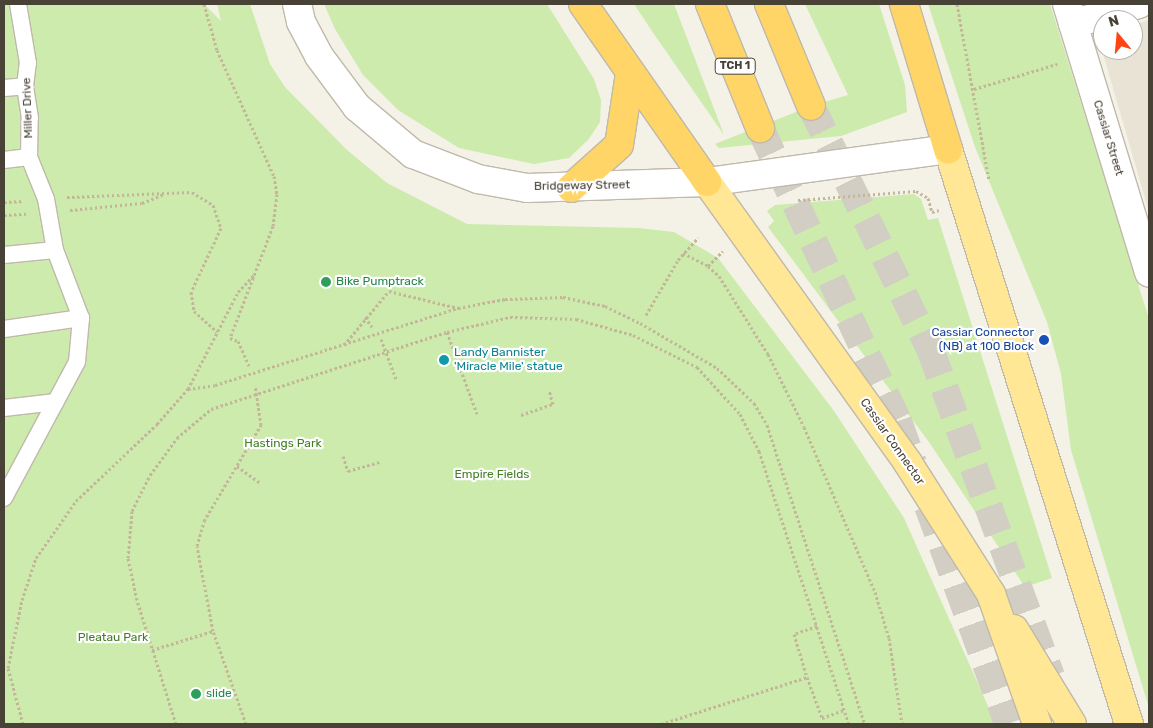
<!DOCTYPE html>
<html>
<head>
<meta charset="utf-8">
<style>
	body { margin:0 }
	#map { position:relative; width:1153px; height:728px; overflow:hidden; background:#f4f1e7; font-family:Rubik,sans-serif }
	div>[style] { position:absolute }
	.residential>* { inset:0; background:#e8e3d4 }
	.green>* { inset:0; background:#ccebad }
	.motorway-tunnel>* { height:28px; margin-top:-14px; transform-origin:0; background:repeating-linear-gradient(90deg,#d2cec3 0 28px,transparent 0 42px) }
	.path>* { height:3px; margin-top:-1.5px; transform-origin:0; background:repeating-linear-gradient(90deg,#c3b699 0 2.5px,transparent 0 5px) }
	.roads { filter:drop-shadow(1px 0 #c0b9a9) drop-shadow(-1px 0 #c0b9a9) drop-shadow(0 1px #c0b9a9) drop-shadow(0 -1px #c0b9a9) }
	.service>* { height:16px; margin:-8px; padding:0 8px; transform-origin:8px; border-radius:8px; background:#fff }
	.minor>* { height:28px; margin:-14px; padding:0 14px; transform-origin:14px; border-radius:14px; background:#fff }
	.tertiary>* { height:28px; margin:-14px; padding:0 14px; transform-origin:14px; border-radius:14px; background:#fff }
	.primary>* { height:28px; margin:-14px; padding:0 14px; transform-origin:14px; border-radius:14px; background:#ffe795 }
	.motorway>* { height:28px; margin:-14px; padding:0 14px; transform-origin:14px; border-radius:14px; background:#ffd567 }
	.dots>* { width:14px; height:14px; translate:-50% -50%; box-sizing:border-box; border:2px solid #fff; border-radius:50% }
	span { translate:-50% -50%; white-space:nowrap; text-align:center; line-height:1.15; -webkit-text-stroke:4.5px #fff; paint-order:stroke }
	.shield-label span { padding:1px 4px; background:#fff; border:1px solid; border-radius:4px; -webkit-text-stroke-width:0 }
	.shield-label { font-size:11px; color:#484135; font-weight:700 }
	.street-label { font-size:12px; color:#484135 }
	.leisure-label { font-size:12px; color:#27864d }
	.left { translate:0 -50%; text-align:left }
	.transit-label { font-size:12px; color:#164399 }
	.right { translate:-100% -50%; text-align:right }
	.culture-label { font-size:12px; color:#0d838f }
	.park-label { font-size:12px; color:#417d25 }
	.frame { position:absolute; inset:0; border:5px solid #484135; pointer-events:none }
	.north { position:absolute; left:1093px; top:10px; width:50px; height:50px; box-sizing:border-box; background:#fff; border:1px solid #b6b3ae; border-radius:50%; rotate:343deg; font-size:14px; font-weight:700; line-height:20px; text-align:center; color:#484135 }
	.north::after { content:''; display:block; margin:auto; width:18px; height:22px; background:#ff4313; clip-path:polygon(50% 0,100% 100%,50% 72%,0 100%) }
</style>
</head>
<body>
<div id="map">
	<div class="residential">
		<i style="clip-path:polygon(1149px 20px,1149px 212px,1102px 50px,1103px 45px,1103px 50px,1133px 50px,1133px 25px)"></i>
	</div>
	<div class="green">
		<i style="clip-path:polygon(4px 4px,204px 4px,221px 21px,217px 4px,250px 4px,270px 64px,285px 87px,347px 150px,387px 183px,467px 224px,639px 228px,674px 232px,718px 258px,834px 411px,904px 518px,996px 724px,4px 724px)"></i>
		<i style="clip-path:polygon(324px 4px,547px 4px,594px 79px,601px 100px,600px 122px,588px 140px,569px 158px,534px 164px,459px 148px,398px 110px,363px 75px,335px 29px)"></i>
		<i style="clip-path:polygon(634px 4px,674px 4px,724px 135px,654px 34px)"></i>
		<i style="clip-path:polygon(805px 4px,879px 4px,905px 85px,907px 112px,841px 136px,719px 148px,715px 144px,811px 106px,848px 95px)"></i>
		<i style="clip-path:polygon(928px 4px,1050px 4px,1149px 319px,1149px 708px,1071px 450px,1061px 374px,1047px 322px,975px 147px)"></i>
		<i style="clip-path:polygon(914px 194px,921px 199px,928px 220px,938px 218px,1052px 578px,1025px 587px,929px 442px,768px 227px,774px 221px,767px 211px,775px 205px)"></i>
	</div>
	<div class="motorway-tunnel">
		<i style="left:811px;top:106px;width:271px;rotate:63.9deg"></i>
		<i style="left:930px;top:349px;width:349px;rotate:69.7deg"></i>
		<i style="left:760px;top:128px;width:324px;rotate:64.8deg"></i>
		<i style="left:898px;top:421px;width:45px;rotate:70.3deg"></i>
		<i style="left:928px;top:506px;width:232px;rotate:69.8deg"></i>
	</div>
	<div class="path">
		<i style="left:204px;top:4px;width:48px;rotate:74.2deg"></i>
		<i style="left:217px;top:50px;width:138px;rotate:65.7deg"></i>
		<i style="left:274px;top:176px;width:18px;rotate:81deg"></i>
		<i style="left:277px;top:194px;width:32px;rotate:97deg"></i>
		<i style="left:273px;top:226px;width:120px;rotate:111deg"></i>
		<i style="left:230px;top:338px;width:9px;rotate:21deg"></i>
		<i style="left:238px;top:341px;width:27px;rotate:66deg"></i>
		<i style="left:957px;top:4px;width:179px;rotate:79.7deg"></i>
		<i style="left:974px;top:89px;width:87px;rotate:-16.8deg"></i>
		<i style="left:67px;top:197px;width:125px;rotate:-2.3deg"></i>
		<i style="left:192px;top:192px;width:25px;rotate:32deg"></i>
		<i style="left:213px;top:205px;width:24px;rotate:71deg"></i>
		<i style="left:221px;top:228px;width:71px;rotate:115.1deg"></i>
		<i style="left:191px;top:292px;width:19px;rotate:81deg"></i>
		<i style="left:194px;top:311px;width:31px;rotate:42deg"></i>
		<i style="left:798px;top:200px;width:118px;rotate:-4.4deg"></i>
		<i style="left:916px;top:191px;width:14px;rotate:30deg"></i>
		<i style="left:928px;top:198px;width:15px;rotate:74deg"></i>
		<i style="left:932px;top:212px;width:7px;rotate:-16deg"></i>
		<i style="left:4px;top:202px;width:19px;rotate:-3deg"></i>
		<i style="left:70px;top:210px;width:72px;rotate:-5.6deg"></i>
		<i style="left:142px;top:203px;width:22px;rotate:-22deg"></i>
		<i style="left:4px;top:215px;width:22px;rotate:-3deg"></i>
		<i style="left:683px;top:253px;width:28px;rotate:27deg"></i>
		<i style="left:708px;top:266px;width:21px;rotate:-45deg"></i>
		<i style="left:708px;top:266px;width:15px;rotate:42deg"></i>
		<i style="left:719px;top:276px;width:92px;rotate:57.9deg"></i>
		<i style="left:768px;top:354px;width:81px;rotate:63.7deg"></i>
		<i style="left:804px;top:427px;width:180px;rotate:66.7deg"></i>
		<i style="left:875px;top:592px;width:48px;rotate:73.1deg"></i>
		<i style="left:889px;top:638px;width:87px;rotate:81.4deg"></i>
		<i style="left:646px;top:315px;width:64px;rotate:-59.8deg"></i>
		<i style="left:678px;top:260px;width:30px;rotate:-48deg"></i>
		<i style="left:365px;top:317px;width:12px;rotate:55deg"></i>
		<i style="left:447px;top:332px;width:87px;rotate:69.9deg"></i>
		<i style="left:381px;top:339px;width:43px;rotate:69.4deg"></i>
		<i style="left:344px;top:345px;width:70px;rotate:-50.2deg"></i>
		<i style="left:389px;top:291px;width:71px;rotate:13.8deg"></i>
		<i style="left:188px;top:389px;width:27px;rotate:-8deg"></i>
		<i style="left:215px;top:385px;width:255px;rotate:-17.6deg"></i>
		<i style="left:458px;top:308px;width:48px;rotate:-10.8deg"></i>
		<i style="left:505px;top:299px;width:58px;rotate:-2deg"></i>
		<i style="left:563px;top:297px;width:43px;rotate:12.1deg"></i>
		<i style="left:605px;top:306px;width:39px;rotate:26deg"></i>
		<i style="left:640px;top:323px;width:89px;rotate:30.3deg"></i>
		<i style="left:717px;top:368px;width:51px;rotate:43.4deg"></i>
		<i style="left:754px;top:403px;width:26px;rotate:59deg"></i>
		<i style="left:767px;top:425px;width:315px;rotate:71.9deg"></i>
		<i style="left:521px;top:415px;width:34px;rotate:-19deg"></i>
		<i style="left:553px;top:404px;width:15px;rotate:-106deg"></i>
		<i style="left:343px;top:456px;width:16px;rotate:72deg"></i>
		<i style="left:348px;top:471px;width:33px;rotate:-16deg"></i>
		<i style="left:237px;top:466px;width:29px;rotate:36deg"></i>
		<i style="left:817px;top:626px;width:24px;rotate:161deg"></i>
		<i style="left:794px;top:634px;width:45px;rotate:73.2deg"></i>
		<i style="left:807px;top:677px;width:44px;rotate:69.9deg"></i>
		<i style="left:822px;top:718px;width:23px;rotate:-20deg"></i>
		<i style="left:152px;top:650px;width:64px;rotate:-17.3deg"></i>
		<i style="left:23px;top:724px;width:58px;rotate:-105deg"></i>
		<i style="left:8px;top:668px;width:69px;rotate:-78.4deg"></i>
		<i style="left:22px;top:600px;width:44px;rotate:-71.6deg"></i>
		<i style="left:36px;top:558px;width:70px;rotate:-54.9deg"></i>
		<i style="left:76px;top:501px;width:112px;rotate:-43.5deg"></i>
		<i style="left:157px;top:424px;width:47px;rotate:-48.5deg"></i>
		<i style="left:188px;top:389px;width:109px;rotate:-62.7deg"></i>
		<i style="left:238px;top:292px;width:23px;rotate:-47deg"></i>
		<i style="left:176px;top:724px;width:130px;rotate:-107.5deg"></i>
		<i style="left:137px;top:600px;width:43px;rotate:-102.1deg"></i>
		<i style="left:128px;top:558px;width:47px;rotate:-85.1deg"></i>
		<i style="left:132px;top:511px;width:40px;rotate:-63.4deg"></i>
		<i style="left:150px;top:475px;width:46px;rotate:-53.9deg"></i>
		<i style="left:177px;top:438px;width:45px;rotate:-40.5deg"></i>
		<i style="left:211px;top:409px;width:248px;rotate:-18.1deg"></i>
		<i style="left:447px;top:332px;width:65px;rotate:-13.4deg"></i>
		<i style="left:510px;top:317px;width:66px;rotate:1.7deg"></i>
		<i style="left:576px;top:319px;width:59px;rotate:15.7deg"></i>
		<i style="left:633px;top:335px;width:72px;rotate:26.6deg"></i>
		<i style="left:697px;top:367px;width:64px;rotate:47.5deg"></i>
		<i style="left:740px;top:414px;width:42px;rotate:62.8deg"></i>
		<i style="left:759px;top:451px;width:287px;rotate:71.8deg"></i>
		<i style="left:246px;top:724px;width:99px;rotate:-109.5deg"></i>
		<i style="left:213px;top:631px;width:86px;rotate:-100.7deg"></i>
		<i style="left:197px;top:546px;width:26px;rotate:-74deg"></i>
		<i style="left:204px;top:521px;width:112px;rotate:-59.3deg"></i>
		<i style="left:261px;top:425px;width:40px;rotate:-98.5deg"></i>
		<i style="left:661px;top:724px;width:153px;rotate:-17.8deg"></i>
	</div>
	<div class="roads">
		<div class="service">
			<i style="left:4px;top:88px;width:21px;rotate:-5deg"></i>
			<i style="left:4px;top:160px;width:25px;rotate:-7deg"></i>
			<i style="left:29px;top:157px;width:39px;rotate:-89deg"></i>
			<i style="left:30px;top:118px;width:32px;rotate:-99deg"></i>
			<i style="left:25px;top:86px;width:23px;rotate:-83deg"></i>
			<i style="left:28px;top:63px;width:60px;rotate:-99.6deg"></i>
			<i style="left:4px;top:255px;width:51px;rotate:-5.6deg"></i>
			<i style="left:4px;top:329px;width:78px;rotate:-8.1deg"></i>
			<i style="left:4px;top:408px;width:52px;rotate:-6.6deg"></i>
			<i style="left:4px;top:498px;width:154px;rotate:-61.8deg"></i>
			<i style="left:77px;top:362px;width:44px;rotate:-84.8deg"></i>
			<i style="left:81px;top:318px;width:73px;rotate:-110.9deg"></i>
			<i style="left:55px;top:250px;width:52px;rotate:-100deg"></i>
			<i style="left:46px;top:199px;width:45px;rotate:-112deg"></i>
		</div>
		<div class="minor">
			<i style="left:1067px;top:4px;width:281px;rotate:73deg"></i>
			<i style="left:1073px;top:24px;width:69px;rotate:-16.9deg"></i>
		</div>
		<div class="tertiary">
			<i style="left:297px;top:4px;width:18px;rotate:77deg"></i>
			<i style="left:301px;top:22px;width:38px;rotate:62deg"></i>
			<i style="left:319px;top:56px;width:64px;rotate:53.3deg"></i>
			<i style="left:357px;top:107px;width:73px;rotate:40deg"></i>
			<i style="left:413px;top:154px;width:70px;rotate:21deg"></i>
			<i style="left:478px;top:179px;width:50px;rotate:10.4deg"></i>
			<i style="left:527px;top:188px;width:180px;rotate:-1.9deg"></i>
			<i style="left:707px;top:182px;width:243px;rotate:-7.8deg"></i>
		</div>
		<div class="primary">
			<i style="left:948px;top:149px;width:603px;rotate:72.53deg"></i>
			<i style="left:707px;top:182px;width:345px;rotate:54.4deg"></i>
			<i style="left:908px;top:463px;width:155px;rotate:57.6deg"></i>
			<i style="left:991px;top:594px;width:138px;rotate:70.5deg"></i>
			<i style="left:1014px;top:629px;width:111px;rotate:58.6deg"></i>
		</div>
		<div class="motorway">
			<i style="left:583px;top:4px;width:217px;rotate:55.1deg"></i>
			<i style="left:710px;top:4px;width:134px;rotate:68deg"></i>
			<i style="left:769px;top:4px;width:110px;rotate:67.6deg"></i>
			<i style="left:904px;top:4px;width:152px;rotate:73.1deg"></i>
			<i style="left:571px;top:188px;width:64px;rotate:-41.9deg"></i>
			<i style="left:619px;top:145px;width:73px;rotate:-81.3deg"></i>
		</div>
	</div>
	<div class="dots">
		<i style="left:326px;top:282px;background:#2e9e5b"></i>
		<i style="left:1044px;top:340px;background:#1a4fb4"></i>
		<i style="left:444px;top:360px;background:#0f9aa8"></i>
		<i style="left:196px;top:694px;background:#2e9e5b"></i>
	</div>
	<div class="shield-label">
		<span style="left:735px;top:66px">TCH 1</span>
	</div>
	<div class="street-label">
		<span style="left:28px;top:108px;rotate:-92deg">Miller Drive</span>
		<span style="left:1108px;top:138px;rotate:73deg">Cassiar Street</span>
		<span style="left:582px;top:186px;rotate:-1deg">Bridgeway Street</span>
		<span style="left:892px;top:442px;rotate:55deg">Cassiar Connector</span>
	</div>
	<div class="leisure-label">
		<span class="left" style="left:336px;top:282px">Bike Pumptrack</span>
		<span class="left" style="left:206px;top:694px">slide</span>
	</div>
	<div class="transit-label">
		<span class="right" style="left:1034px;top:340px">Cassiar Connector<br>(NB) at 100 Block</span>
	</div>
	<div class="culture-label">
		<span class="left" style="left:454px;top:360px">Landy Bannister<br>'Miracle Mile' statue</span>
	</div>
	<div class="park-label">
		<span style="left:283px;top:444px">Hastings Park</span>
		<span style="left:492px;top:475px">Empire Fields</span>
		<span style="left:113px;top:638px">Pleatau Park</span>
	</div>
	<div class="frame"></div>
	<div class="north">N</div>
</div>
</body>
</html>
